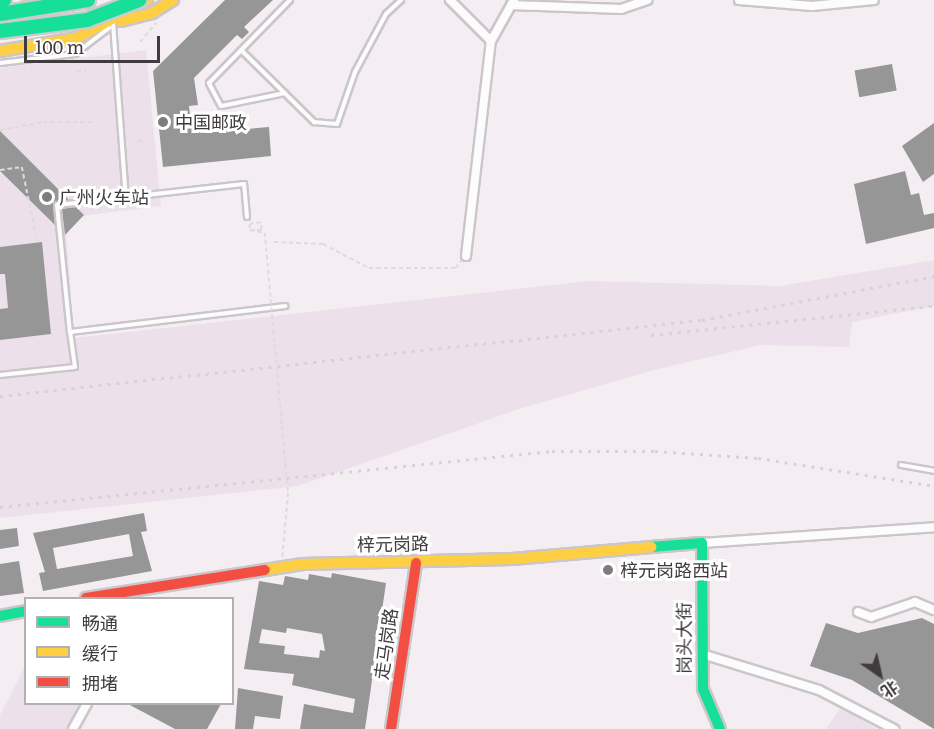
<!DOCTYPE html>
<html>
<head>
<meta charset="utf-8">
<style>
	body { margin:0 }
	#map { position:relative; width:934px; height:729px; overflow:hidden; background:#f4eef3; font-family:Literata,"Noto Sans SC",serif }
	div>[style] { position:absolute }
	.built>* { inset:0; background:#ece0ea }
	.building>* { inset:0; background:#979697; transform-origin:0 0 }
	.path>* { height:1.5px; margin-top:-0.75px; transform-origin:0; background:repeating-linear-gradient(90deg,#dddbdd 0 4.5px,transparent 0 7.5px) }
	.roads { filter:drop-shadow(2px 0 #cbc6ca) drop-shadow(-2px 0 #cbc6ca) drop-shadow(0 2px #cbc6ca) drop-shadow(0 -2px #cbc6ca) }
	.lane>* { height:4px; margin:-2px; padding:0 2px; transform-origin:2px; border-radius:2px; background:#fdfcfd }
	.street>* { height:8px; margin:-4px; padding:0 4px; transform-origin:4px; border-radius:4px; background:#fdfcfd }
	.fast>* { height:10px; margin:-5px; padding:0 5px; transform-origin:5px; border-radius:5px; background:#16e098 }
	.slow>* { height:10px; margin:-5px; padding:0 5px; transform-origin:5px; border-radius:5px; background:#ffcf43 }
	.jam>* { height:10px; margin:-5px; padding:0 5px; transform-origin:5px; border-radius:5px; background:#f24e42 }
	.rail>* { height:3px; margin-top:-1.5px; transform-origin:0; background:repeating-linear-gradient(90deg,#d5d4d5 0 3px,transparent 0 9px) }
	.path-bridge>* { height:1.5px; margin-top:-0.75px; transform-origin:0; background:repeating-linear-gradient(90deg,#dddbdd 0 4.5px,transparent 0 7.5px) }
	.bridges { filter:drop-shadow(2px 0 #cdcacd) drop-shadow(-2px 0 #cdcacd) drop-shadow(0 2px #cdcacd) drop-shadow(0 -2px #cdcacd) }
	.fast-bridge>* { height:14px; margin:-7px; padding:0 7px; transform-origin:7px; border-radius:7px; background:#16e098 }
	.dots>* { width:16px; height:16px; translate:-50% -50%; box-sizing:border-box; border:3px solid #fff; border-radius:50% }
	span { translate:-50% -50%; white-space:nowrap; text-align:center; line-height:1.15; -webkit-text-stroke:6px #fff; paint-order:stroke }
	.poi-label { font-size:18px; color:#3f3b3e }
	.left { translate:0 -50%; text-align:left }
	.street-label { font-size:18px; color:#3f3b3e }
	.legend { position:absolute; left:24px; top:597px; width:210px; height:108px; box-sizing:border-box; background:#fff; border:2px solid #b2b1b2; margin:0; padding:8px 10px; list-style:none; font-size:18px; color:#3f3b3e }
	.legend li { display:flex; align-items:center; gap:12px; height:30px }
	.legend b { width:30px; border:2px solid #b2b1b2 }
	.north { position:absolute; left:850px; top:645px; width:60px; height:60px; -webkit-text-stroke:4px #fff; paint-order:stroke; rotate:146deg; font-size:16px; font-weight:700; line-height:24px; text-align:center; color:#3f3b3e }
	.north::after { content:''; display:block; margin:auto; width:21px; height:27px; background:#3f3b3e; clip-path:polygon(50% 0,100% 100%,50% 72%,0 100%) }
	.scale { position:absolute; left:24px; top:36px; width:136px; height:27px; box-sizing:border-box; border:3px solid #3f3b3e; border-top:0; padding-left:8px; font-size:18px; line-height:21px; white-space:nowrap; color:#3f3b3e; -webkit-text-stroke:4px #fff; paint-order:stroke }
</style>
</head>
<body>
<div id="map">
	<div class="built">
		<i style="clip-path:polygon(146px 50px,161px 206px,65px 218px,74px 338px,589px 281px,780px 286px,934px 260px,934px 306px,852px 322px,849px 347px,761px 345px,654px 370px,519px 409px,298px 486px,0 518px,0 68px)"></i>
		<i style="clip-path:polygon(25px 666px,26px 704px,80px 704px,66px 729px,0 729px,0 715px)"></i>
		<i style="clip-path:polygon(841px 707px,867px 723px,877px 729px,826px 729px)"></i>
	</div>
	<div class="building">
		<i style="clip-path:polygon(225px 0,273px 0,244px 27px,249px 32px,242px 39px,237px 35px,194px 78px,198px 105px,189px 106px,191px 125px,201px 133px,269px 127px,271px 156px,163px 167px,153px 71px)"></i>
		<i style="left:892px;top:64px;width:27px;height:38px;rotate:80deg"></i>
		<i style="clip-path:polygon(934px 123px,934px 174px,923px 182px,902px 146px)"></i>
		<i style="clip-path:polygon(0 131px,69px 200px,54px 203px,55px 225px,0 171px)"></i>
		<i style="clip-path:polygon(905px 171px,911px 195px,919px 193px,924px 215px,934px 213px,934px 228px,866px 244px,854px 184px)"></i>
		<i style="clip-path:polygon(76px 207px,84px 215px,65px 235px,62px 209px)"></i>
		<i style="clip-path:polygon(42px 242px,51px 334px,0 340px,0 309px,8px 308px,5px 274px,0 274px,0 247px)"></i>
		<i style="clip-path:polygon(evenodd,144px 513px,147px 531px,141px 532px,152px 571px,43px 591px,39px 573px,45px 572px,33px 533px,144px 513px,129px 534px,133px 556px,57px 569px,53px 548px,129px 534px)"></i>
		<i style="clip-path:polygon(17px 528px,19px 546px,0 549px,0 530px)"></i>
		<i style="clip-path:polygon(19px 561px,24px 593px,0 596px,0 564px)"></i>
		<i style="clip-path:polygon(evenodd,332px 573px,386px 583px,365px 729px,300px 729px,304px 704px,353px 713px,355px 699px,292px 685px,294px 674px,244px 669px,259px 581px,283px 585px,285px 576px,308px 580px,309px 574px,331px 578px,332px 573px,287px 628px,322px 634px,325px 651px,320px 650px,319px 658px,284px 654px,285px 646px,259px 643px,262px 629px,286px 633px,287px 628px)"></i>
		<i style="clip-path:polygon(922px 618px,934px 624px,934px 729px,852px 680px,810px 666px,826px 623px,858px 633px)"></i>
		<i style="clip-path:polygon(238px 688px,283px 696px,280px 719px,255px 716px,253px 729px,235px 729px)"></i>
		<i style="clip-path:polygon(128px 704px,221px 704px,207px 729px,175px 729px)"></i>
	</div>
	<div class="path">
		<i style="left:140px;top:42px;width:25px;rotate:-50deg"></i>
		<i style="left:77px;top:71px;width:10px;rotate:-6deg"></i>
		<i style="left:0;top:130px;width:44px;rotate:-10.5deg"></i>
		<i style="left:43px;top:122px;width:48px"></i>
		<i style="left:137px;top:141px;width:7px"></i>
		<i style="left:0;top:170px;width:22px;rotate:-8deg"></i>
		<i style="left:22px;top:167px;width:69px;rotate:78.4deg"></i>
		<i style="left:250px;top:224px;width:6px;rotate:90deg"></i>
		<i style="left:250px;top:230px;width:11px"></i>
		<i style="left:261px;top:230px;width:7px;rotate:-90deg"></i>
		<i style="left:261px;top:223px;width:11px;rotate:175deg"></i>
		<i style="left:250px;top:224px;width:6px;rotate:90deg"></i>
		<i style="left:250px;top:230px;width:15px;rotate:11deg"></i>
		<i style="left:274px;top:242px;width:49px;rotate:2.3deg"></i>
		<i style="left:323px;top:244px;width:52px;rotate:27.6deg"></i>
		<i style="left:369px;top:268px;width:86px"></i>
		<i style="left:455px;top:268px;width:9px;rotate:-49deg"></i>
		<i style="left:282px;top:557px;width:65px;rotate:-84.7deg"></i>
	</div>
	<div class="roads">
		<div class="lane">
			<i style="left:113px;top:23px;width:175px;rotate:85.8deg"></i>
			<i style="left:241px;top:50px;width:103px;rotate:44.6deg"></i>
			<i style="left:314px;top:122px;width:23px;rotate:5deg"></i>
			<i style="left:337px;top:124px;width:55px;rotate:-70.9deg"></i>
			<i style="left:355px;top:72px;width:66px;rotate:-61.9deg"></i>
			<i style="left:386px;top:14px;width:21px;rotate:-43deg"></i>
			<i style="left:0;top:63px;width:76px;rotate:-6.8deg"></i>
			<i style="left:75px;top:54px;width:43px;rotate:-37.4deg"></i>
			<i style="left:285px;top:93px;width:65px;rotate:168.5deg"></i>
			<i style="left:221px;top:106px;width:26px;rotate:-118deg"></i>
			<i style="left:209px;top:83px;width:116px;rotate:-45.7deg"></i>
			<i style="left:247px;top:217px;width:33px;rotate:-95deg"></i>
			<i style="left:244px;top:184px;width:188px;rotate:173.6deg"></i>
			<i style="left:57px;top:205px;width:128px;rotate:84.2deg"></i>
			<i style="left:70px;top:332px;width:217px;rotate:-6.9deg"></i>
			<i style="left:0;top:375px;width:75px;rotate:-6.1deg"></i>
			<i style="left:75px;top:367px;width:35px;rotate:-98deg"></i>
			<i style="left:901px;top:465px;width:34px;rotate:10deg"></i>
		</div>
		<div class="street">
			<i style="left:450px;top:0;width:58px;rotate:45deg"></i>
			<i style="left:739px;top:0;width:73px;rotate:4.7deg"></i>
			<i style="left:812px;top:6px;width:62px;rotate:-5.5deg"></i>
			<i style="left:511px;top:5px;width:110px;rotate:2.1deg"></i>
			<i style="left:621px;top:9px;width:28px;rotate:-19deg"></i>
			<i style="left:466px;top:256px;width:216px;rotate:-83.4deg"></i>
			<i style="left:491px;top:41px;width:47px;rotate:-60.7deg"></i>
			<i style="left:702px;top:543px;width:233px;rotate:-3.9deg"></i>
			<i style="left:858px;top:612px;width:14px;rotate:21deg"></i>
			<i style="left:871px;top:617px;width:46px;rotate:-18.8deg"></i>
			<i style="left:915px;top:602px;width:21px;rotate:23deg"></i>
			<i style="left:702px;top:654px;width:122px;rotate:17.1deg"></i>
			<i style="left:819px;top:690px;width:85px;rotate:27.5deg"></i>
			<i style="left:73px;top:729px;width:29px;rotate:-61deg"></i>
		</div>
		<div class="fast">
			<i style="left:651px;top:547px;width:51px;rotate:-4.5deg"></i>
			<i style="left:702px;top:543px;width:146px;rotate:89.6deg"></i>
			<i style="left:703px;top:689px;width:43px;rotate:67deg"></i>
			<i style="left:0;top:616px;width:26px;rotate:-11deg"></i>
		</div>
		<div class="slow">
			<i style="left:28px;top:0;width:24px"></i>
			<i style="left:121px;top:21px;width:32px;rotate:-14deg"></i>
			<i style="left:152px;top:13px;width:25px;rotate:-32deg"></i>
			<i style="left:0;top:51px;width:78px;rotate:-9.6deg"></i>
			<i style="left:77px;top:38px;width:80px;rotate:-28.5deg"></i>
			<i style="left:265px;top:570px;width:38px;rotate:-9deg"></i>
			<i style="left:303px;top:564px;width:209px;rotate:-1.4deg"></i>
			<i style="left:512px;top:559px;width:140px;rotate:-4.9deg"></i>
		</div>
		<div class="jam">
			<i style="left:86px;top:598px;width:181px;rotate:-8.9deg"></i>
			<i style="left:391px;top:729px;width:168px;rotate:-81.4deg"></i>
		</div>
	</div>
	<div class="rail">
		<i style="left:651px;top:335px;width:284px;rotate:-5.9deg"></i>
		<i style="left:0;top:396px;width:706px;rotate:-6.18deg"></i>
		<i style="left:702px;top:320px;width:236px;rotate:-10.7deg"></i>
		<i style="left:0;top:507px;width:555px;rotate:-5.79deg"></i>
		<i style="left:552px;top:451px;width:103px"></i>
		<i style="left:655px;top:451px;width:103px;rotate:3.9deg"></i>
		<i style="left:758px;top:458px;width:178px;rotate:9deg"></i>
	</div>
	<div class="path-bridge">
		<i style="left:265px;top:233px;width:260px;rotate:84.9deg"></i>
	</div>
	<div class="bridges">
		<div class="fast-bridge">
			<i style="left:0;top:0;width:4px"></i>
			<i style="left:0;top:14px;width:89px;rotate:-9deg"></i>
			<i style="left:0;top:31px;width:88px;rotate:-7.2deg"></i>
			<i style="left:87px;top:20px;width:56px;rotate:-21deg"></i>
		</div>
	</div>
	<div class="dots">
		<i style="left:163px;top:122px;background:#7e7a7d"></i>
		<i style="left:47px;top:197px;background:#7e7a7d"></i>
		<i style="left:608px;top:570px;background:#7e7a7d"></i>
	</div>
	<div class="poi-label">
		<span class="left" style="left:175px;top:122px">中国邮政</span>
		<span class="left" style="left:59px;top:197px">广州火车站</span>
		<span class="left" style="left:620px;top:570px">梓元岗路西站</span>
	</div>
	<div class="street-label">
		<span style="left:393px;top:544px;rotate:-1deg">梓元岗路</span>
		<span style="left:684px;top:638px;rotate:-90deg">岗头大街</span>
		<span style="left:386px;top:644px;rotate:-82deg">走马岗路</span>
	</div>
	<ul class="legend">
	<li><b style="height:8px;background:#16e098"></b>畅通</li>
	<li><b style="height:8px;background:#ffcf43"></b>缓行</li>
	<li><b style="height:8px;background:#f24e42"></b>拥堵</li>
	</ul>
	<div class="north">北</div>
	<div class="scale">100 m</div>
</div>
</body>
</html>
